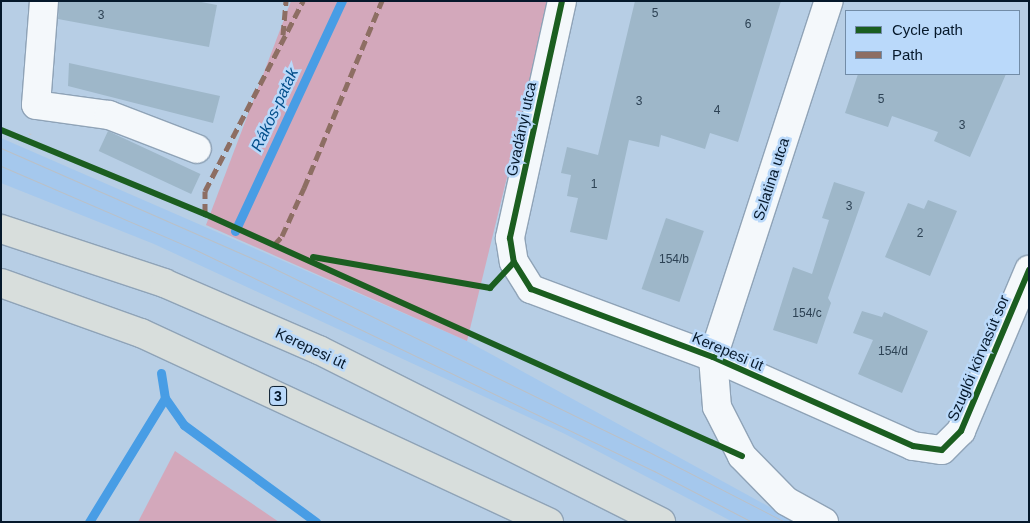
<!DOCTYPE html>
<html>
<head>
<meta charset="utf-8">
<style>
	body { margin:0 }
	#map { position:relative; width:1030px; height:523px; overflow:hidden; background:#b7cee5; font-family:Arial,sans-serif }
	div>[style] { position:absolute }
	.built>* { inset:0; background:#a5c8ed }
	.green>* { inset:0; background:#d3a8bb }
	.stream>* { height:9px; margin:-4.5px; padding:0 4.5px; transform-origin:4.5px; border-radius:4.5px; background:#489de5 }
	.building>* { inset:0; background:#9eb7c9; transform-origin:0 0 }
	.path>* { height:3px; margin-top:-1.5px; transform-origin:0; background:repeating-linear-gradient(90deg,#c2c9d1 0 4px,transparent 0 8px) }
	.roads { filter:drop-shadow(1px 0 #8fa3b7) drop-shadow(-1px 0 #8fa3b7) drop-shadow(0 1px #8fa3b7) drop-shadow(0 -1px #8fa3b7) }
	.minor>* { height:28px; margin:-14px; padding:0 14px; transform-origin:14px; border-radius:14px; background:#f4f8fb }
	.major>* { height:28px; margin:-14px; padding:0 14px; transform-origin:14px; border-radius:14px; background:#d8dedc }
	.tram>* { height:1px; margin:-0.5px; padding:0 0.5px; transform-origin:0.5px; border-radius:0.5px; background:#bac0c7 }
	.quiet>* { height:5px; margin-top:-2.5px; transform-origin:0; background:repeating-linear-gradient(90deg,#8d6e63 0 10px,transparent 0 15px) }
	.cycleway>* { height:6px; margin:-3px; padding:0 3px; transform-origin:3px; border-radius:3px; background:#1b5e20 }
	span { translate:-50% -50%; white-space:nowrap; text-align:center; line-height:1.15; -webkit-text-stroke:5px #bad9fa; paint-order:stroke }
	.number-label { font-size:12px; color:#2d4254 }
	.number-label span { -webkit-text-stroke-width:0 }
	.shield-label span { padding:1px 4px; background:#bad9fa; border:1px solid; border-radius:4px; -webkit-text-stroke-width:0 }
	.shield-label { font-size:14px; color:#05182b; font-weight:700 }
	.street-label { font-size:15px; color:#05182b }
	.water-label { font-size:16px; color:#034f8b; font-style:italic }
	.frame { position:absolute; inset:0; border:2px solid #05182b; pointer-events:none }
	.legend { position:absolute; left:845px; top:10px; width:175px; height:65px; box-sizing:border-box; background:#bad9fa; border:1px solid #728ca7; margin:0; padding:6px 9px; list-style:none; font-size:15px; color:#05182b }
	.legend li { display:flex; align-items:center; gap:10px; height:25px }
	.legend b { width:25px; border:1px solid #728ca7 }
</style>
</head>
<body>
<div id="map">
	<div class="built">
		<i style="clip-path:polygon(1px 138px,467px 341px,797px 522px,733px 522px,565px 434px,154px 244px,1px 183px)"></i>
	</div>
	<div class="green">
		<i style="clip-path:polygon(291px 1px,550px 1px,467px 341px,206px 225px)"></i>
		<i style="clip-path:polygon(175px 451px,279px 522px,138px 522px)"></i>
	</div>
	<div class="stream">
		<i style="left:235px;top:231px;width:254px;rotate:-65.1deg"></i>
		<i style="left:161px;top:373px;width:25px;rotate:81deg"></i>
		<i style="left:165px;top:398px;width:33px;rotate:55deg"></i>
		<i style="left:184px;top:425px;width:164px;rotate:36.3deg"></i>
		<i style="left:89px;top:522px;width:145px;rotate:-58.5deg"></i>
	</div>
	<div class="building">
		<i style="clip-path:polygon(59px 1px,196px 1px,217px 5px,209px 47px,58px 19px)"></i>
		<i style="clip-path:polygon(635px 1px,781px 1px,738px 142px,710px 133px,705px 149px,661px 135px,659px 147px,629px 140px,607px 240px,570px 232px,578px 198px,567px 196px,571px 175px,561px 173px,567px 147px,598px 155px)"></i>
		<i style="clip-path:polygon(69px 63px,220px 96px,213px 123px,68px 86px)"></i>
		<i style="clip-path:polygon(858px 74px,1006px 74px,970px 157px,934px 141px,938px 132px,892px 116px,888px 127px,845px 113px)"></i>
		<i style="left:108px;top:131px;width:102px;height:22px;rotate:25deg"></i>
		<i style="clip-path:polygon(834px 182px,865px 192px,828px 298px,831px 303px,817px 344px,773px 330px,793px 267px,812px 274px,829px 220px,822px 218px)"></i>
		<i style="clip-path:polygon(928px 200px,957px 211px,930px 276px,885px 257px,908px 203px,924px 209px)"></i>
		<i style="left:666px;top:218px;width:40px;height:75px;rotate:19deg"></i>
		<i style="clip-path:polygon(862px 311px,882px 317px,884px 312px,928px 331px,902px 393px,858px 374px,873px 340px,853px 333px)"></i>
	</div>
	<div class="path">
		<i style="left:29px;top:142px;width:9px;rotate:-84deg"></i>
	</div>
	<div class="roads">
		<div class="minor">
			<i style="left:44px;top:1px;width:104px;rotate:94.4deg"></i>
			<i style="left:36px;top:105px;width:74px;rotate:7.8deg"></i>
			<i style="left:109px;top:115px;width:94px;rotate:21.1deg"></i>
			<i style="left:562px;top:1px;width:243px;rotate:102.4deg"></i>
			<i style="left:510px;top:238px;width:24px;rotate:81deg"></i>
			<i style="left:514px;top:262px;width:32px;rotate:58deg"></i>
			<i style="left:531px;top:289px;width:194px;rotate:20.5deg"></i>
			<i style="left:713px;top:357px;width:219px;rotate:24deg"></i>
			<i style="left:913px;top:446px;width:29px;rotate:8deg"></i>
			<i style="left:942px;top:450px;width:27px;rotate:-45deg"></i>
			<i style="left:961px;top:431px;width:175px;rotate:-67.1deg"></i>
			<i style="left:824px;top:522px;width:43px;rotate:-151.1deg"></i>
			<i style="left:786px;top:501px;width:63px;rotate:-134.4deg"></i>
			<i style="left:742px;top:456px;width:55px;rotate:-117deg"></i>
			<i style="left:717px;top:407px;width:50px;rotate:-94.6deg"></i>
			<i style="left:713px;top:357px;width:374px;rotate:-72deg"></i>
		</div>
		<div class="major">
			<i style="left:1px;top:229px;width:172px;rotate:18.3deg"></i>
			<i style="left:164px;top:283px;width:169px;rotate:23.4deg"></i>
			<i style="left:319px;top:350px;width:383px;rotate:26.7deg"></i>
			<i style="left:1px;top:283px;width:149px;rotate:19.7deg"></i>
			<i style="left:141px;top:333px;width:450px;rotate:24.9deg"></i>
		</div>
	</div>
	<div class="tram">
		<i style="left:1px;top:148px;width:286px;rotate:23.7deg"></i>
		<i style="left:263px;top:263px;width:428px;rotate:26.1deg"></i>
		<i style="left:647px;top:451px;width:155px;rotate:27.2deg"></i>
		<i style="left:1px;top:166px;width:212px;rotate:23.3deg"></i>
		<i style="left:196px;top:250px;width:509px;rotate:25.76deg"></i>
		<i style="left:654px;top:471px;width:110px;rotate:27.5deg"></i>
	</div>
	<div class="quiet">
		<i style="left:283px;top:35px;width:34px;rotate:-85deg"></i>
		<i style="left:205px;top:214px;width:23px;rotate:-90deg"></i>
		<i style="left:205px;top:191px;width:214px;rotate:-62.7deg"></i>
		<i style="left:274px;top:245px;width:12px;rotate:-48deg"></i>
		<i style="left:282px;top:236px;width:53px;rotate:-65.4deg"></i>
		<i style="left:304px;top:188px;width:203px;rotate:-67.4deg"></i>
	</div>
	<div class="cycleway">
		<i style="left:562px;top:1px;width:243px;rotate:102.4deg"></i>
		<i style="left:510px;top:238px;width:24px;rotate:81deg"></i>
		<i style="left:514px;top:262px;width:32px;rotate:58deg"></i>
		<i style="left:531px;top:289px;width:194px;rotate:20.5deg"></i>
		<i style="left:713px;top:357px;width:219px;rotate:24deg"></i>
		<i style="left:913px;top:446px;width:29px;rotate:8deg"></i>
		<i style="left:942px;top:450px;width:27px;rotate:-45deg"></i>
		<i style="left:961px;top:431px;width:175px;rotate:-67.1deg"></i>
		<i style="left:1px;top:130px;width:221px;rotate:22.4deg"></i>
		<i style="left:205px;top:214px;width:589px;rotate:24.26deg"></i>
		<i style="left:313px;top:257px;width:180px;rotate:9.9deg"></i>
		<i style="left:490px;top:288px;width:35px;rotate:-47deg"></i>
	</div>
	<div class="number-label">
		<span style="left:655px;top:14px">5</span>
		<span style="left:101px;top:16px">3</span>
		<span style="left:748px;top:25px">6</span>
		<span style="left:881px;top:100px">5</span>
		<span style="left:639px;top:102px">3</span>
		<span style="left:717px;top:111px">4</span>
		<span style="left:962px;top:126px">3</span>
		<span style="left:594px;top:185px">1</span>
		<span style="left:849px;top:207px">3</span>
		<span style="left:920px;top:234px">2</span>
		<span style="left:674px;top:260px">154/b</span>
		<span style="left:807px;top:314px">154/c</span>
		<span style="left:893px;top:352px">154/d</span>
	</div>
	<div class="shield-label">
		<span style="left:278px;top:396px">3</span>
	</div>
	<div class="street-label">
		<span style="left:521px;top:129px;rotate:-78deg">Gvadányi utca</span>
		<span style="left:771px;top:179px;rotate:-72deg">Szlatina utca</span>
		<span style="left:311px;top:348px;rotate:25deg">Kerepesi út</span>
		<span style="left:728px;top:351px;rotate:23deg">Kerepesi út</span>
		<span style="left:978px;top:358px;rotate:-67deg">Szuglói körvasút sor</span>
	</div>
	<div class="water-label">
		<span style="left:275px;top:110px;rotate:-65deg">Rákos-patak</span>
	</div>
	<div class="frame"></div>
	<ul class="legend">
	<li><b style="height:6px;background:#1b5e20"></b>Cycle path</li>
	<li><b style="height:6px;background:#8d6e63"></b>Path</li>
	</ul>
</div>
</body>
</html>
